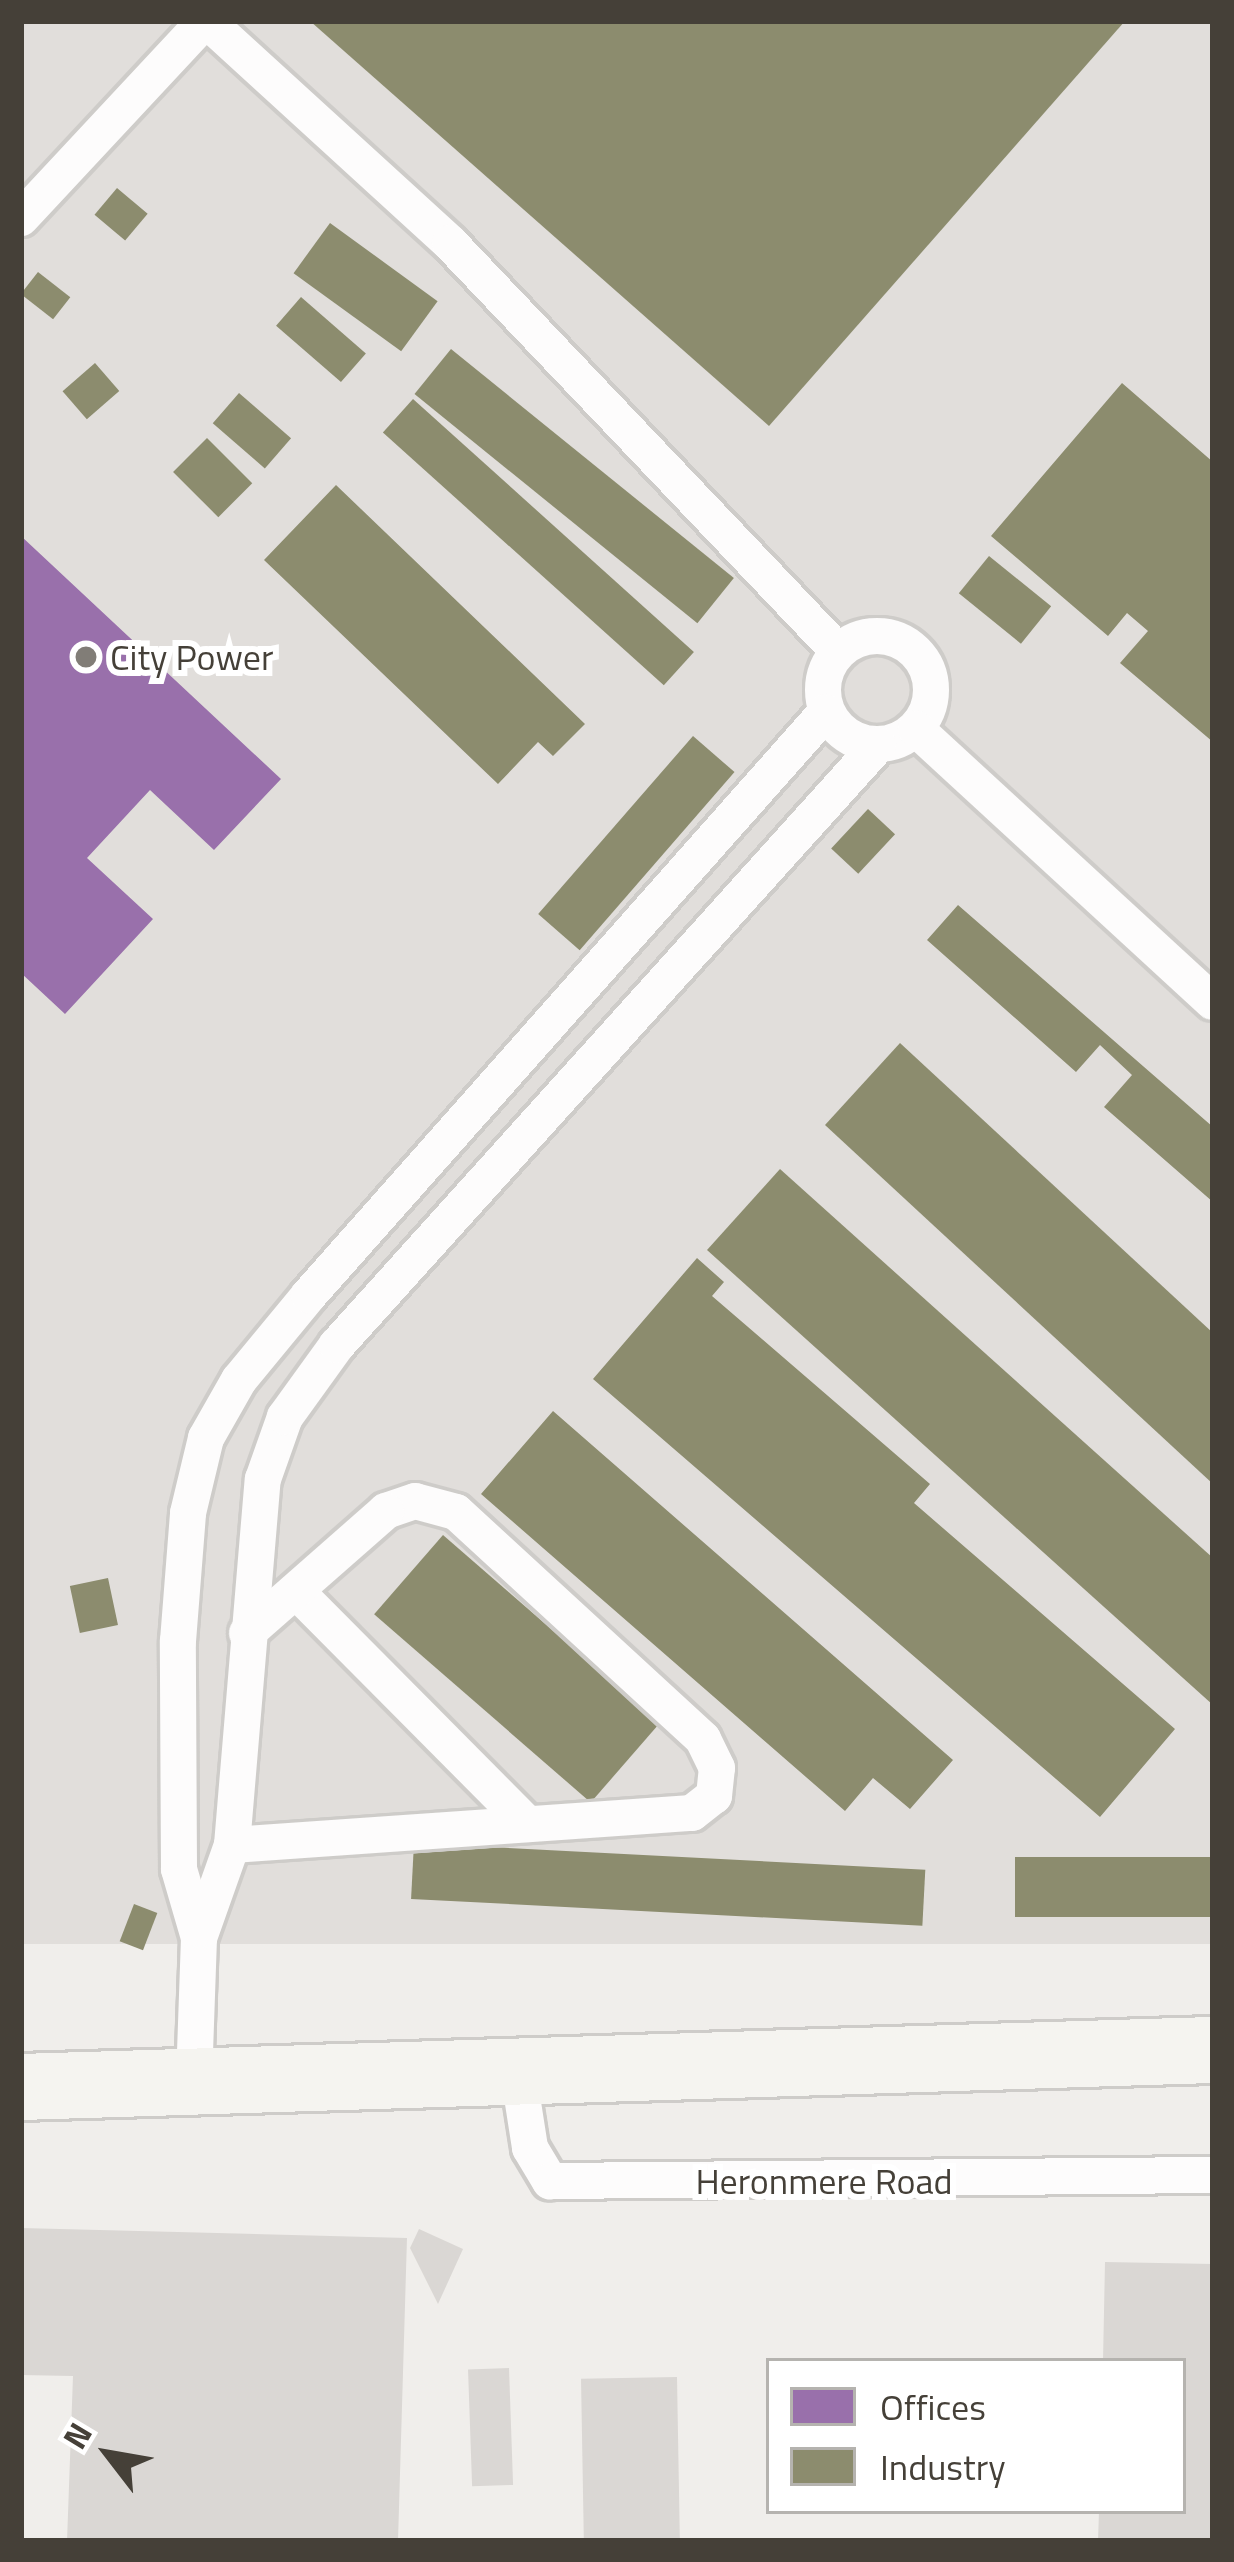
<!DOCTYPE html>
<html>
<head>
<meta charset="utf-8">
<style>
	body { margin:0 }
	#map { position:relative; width:1234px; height:2562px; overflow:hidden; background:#f0eeeb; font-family:"Titillium Web",sans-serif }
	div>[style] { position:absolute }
	.industrial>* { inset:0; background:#e1dedb; transform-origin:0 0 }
	.offices>* { inset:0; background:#9970ab }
	.industry>* { inset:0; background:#8c8c6e; transform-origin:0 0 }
	.building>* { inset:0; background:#dad7d4; transform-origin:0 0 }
	.roads { filter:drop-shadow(3px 0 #ceccc9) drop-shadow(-3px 0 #ceccc9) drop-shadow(0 3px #ceccc9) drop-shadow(0 -3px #ceccc9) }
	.lane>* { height:36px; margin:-18px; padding:0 18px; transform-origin:18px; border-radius:18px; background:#fdfcfc }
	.lane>.ring { margin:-18px; padding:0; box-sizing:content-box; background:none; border:36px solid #fdfcfc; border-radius:50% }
	.secondary>* { height:66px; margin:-33px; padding:0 33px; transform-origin:33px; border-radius:33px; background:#f5f4f0 }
	.dots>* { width:33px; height:33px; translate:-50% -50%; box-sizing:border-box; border:6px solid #fff; border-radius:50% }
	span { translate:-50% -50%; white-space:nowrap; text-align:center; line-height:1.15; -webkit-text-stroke:12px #fff; paint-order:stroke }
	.poi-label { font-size:36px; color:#454038 }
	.left { translate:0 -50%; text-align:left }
	.street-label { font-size:36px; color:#454038 }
	.frame { position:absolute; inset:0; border:24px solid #454038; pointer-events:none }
	.legend { position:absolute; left:766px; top:2358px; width:420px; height:156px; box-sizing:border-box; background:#fff; border:3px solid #b5b3af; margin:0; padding:15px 21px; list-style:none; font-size:36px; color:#454038 }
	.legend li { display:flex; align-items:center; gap:24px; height:60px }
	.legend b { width:60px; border:3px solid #b5b3af }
	.north { position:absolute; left:48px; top:2394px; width:120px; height:120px; -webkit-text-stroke:9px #fff; paint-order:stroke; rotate:301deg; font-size:33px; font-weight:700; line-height:48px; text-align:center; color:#454038 }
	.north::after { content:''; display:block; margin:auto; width:42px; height:54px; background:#454038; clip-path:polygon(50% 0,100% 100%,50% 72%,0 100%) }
</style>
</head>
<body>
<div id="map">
	<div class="industrial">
		<i style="left:21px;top:21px;width:1192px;height:1923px"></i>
	</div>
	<div class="offices">
		<i style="clip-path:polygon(21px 536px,281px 779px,214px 850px,150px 790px,87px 858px,153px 919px,65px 1014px,21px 973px)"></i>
	</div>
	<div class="industry">
		<i style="clip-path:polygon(310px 21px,1125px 21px,769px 426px)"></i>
		<i style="left:117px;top:188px;width:40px;height:35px;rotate:40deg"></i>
		<i style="left:330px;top:223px;width:133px;height:62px;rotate:36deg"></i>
		<i style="left:38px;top:272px;width:41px;height:28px;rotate:38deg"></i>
		<i style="left:301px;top:297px;width:86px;height:38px;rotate:41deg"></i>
		<i style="left:451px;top:349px;width:364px;height:58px;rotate:39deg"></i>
		<i style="left:95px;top:363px;width:37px;height:43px;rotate:49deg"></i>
		<i style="clip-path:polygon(1122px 383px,1213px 462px,1213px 742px,1120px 663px,1148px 631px,1127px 613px,1108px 636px,991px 536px)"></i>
		<i style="left:239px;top:393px;width:69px;height:40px;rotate:41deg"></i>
		<i style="left:413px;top:399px;width:378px;height:45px;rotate:42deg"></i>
		<i style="left:207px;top:438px;width:64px;height:48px;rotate:45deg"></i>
		<i style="clip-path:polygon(336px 485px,585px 724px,553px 756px,538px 742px,498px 784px,264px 560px)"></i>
		<i style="left:989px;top:556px;width:80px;height:48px;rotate:39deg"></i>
		<i style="left:693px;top:736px;width:55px;height:236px;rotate:41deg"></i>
		<i style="left:868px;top:809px;width:37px;height:54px;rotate:43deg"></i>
		<i style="clip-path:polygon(958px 905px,1213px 1127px,1213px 1202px,1104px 1107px,1132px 1075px,1100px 1045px,1076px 1072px,927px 940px)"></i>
		<i style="clip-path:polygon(900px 1043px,1213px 1333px,1213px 1484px,825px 1125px)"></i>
		<i style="clip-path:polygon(780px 1169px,1213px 1558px,1213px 1705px,707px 1250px)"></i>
		<i style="clip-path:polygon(697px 1258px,724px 1282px,712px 1296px,930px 1484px,914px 1503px,1175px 1729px,1100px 1817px,593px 1379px)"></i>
		<i style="clip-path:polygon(553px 1411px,953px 1760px,910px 1809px,873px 1778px,845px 1811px,481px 1494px)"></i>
		<i style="left:443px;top:1535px;width:287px;height:105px;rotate:41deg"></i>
		<i style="left:108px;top:1578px;width:48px;height:39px;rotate:78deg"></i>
		<i style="left:414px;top:1843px;width:512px;height:56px;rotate:3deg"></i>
		<i style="left:1015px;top:1857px;width:198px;height:60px"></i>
		<i style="left:134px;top:1904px;width:25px;height:40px;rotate:21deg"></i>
	</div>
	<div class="building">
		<i style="clip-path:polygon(21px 2228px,407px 2238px,398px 2541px,67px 2541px,73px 2376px,21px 2375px)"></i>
		<i style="clip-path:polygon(419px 2229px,463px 2249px,438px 2304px,410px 2248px)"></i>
		<i style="clip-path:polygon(1105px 2262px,1213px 2264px,1213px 2541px,1098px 2541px,1099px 2511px,1183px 2511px,1183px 2361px,1103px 2361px)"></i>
		<i style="left:509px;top:2368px;width:117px;height:41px;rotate:88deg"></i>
		<i style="left:677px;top:2377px;width:164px;height:96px;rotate:89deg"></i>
	</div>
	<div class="roads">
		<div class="lane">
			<i style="left:207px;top:21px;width:329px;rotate:42.4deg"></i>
			<i style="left:450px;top:243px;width:563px;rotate:46.44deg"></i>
			<i style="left:21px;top:218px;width:270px;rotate:-47deg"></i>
			<i class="ring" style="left:823px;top:636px;width:72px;height:72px"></i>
			<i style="left:916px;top:729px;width:403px;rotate:42.6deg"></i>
			<i style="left:296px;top:1591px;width:328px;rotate:45.2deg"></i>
			<i style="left:232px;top:1845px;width:461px;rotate:-4deg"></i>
			<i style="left:692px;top:1813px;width:28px;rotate:-38deg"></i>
			<i style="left:714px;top:1796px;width:28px;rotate:-84deg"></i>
			<i style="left:717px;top:1768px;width:32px;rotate:-116deg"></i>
			<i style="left:703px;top:1739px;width:335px;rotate:-137.4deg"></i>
			<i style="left:456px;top:1512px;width:42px;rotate:-165deg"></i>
			<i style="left:415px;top:1501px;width:31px;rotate:161deg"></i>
			<i style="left:386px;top:1511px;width:185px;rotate:138.7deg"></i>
			<i style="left:199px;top:1938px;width:99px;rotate:-70.5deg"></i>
			<i style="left:232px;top:1845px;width:367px;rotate:-85.2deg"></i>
			<i style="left:263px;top:1479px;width:66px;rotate:-70.5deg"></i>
			<i style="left:285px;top:1417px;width:89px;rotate:-54.2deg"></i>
			<i style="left:337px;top:1345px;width:808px;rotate:-47.96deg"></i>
			<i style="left:518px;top:2071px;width:78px;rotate:81.1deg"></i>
			<i style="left:530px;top:2148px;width:39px;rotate:59deg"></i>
			<i style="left:550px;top:2181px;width:663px;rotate:-0.52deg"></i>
			<i style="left:194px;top:2081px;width:143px;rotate:-88deg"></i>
			<i style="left:199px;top:1938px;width:72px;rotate:-106.2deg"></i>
			<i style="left:179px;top:1869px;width:228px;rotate:-90.3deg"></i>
			<i style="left:178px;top:1641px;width:128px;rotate:-85.5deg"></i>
			<i style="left:188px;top:1513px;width:77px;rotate:-76.5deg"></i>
			<i style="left:206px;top:1438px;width:67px;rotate:-60.4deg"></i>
			<i style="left:239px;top:1380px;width:110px;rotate:-50.5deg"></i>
			<i style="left:309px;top:1295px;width:779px;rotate:-48.43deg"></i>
		</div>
		<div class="secondary">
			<i style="left:21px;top:2087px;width:1193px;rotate:-1.78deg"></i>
		</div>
	</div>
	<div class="dots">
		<i style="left:86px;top:657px;background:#817d77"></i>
	</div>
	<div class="poi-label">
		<span class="left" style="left:110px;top:657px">City Power</span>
	</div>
	<div class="street-label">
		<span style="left:824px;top:2181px">Heronmere Road</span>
	</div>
	<div class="frame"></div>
	<ul class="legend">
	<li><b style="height:33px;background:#9970ab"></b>Offices</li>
	<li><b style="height:33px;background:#8c8c6e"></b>Industry</li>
	</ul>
	<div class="north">N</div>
</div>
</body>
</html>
